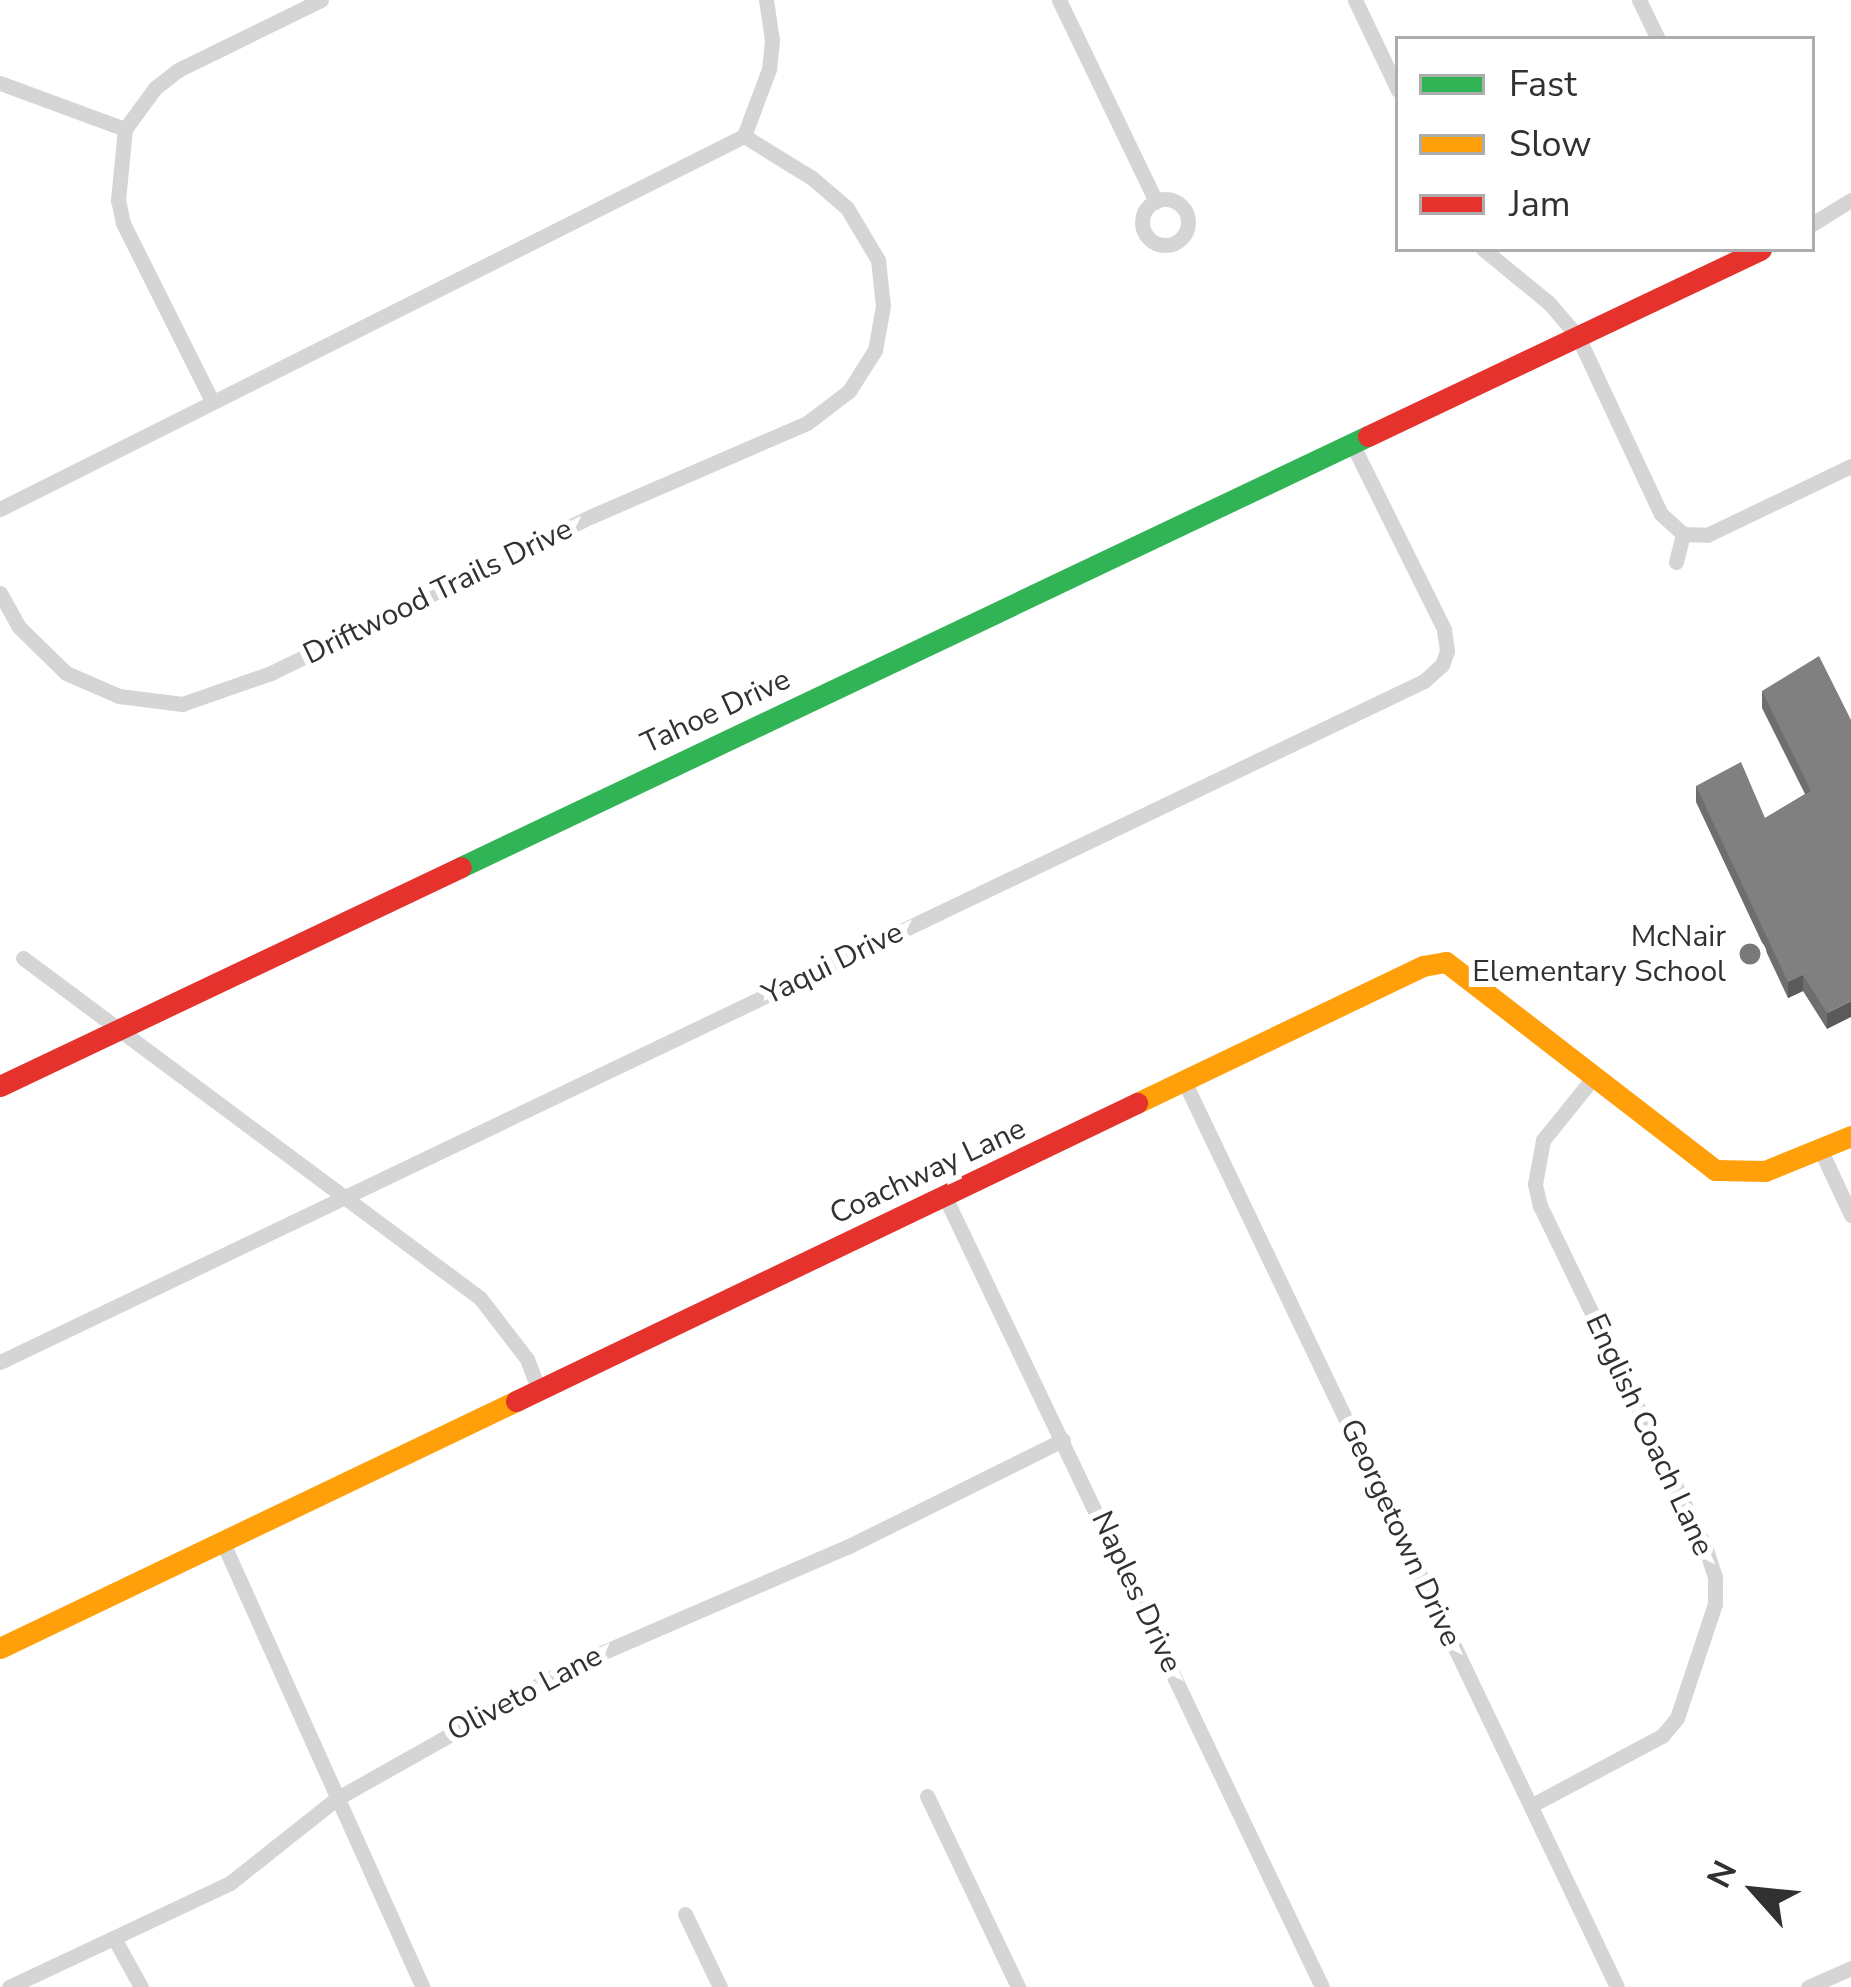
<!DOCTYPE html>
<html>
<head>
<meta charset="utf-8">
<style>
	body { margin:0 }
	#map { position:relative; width:1851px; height:1987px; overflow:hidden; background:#fff; font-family:"Nunito Sans",sans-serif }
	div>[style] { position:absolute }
	.street>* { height:15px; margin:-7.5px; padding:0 7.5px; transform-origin:7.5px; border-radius:7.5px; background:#d5d5d5 }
	.street>.ring { margin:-7.5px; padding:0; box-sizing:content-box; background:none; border:15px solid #d5d5d5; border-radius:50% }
	.fast>* { height:21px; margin:-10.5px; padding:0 10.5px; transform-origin:10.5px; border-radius:10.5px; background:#30b455 }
	.slow>* { height:21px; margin:-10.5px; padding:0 10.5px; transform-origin:10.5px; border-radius:10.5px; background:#ff9f0a }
	.jam>* { height:21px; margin:-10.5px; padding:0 10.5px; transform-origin:10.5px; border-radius:10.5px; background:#e5322d }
	.wall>* { inset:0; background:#6e6e6e }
	.shaded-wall>* { inset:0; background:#5a5a5a }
	.building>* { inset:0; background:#808080 }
	.dots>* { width:33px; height:33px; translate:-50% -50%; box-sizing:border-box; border:6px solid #fff; border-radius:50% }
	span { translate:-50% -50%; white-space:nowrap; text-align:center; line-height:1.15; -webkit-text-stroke:12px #fff; paint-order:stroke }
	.street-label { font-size:30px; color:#313131 }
	.poi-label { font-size:30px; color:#313131 }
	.right { translate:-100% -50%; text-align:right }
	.legend { position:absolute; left:1395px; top:36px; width:420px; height:216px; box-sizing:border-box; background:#fff; border:3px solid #adadad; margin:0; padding:15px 21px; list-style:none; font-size:36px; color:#313131 }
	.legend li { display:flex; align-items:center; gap:24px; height:60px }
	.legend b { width:60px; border:3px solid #adadad }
	.north { position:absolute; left:1695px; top:1831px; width:120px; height:120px; -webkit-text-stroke:9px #fff; paint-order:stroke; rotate:297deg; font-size:33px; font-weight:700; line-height:48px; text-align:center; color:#313131 }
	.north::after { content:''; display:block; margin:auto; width:42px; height:54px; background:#313131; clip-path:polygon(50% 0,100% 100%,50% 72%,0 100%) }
</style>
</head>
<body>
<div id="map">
	<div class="street">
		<i style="left:1059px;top:0;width:224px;rotate:64.3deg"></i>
		<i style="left:1355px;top:0;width:100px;rotate:64.5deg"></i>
		<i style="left:1639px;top:0;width:43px;rotate:64deg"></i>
		<i style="left:0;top:83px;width:133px;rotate:20.2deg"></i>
		<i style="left:744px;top:136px;width:72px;rotate:-69.5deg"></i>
		<i style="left:769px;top:69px;width:29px;rotate:-84deg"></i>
		<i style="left:772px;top:40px;width:40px;rotate:-98.5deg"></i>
		<i class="ring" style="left:1142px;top:199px;width:31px;height:31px"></i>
		<i style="left:1812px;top:224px;width:46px;rotate:-31.6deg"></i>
		<i style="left:1483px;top:249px;width:85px;rotate:39.3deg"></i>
		<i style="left:1549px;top:303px;width:45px;rotate:49.5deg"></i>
		<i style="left:1578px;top:337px;width:195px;rotate:64.9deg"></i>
		<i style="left:1661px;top:514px;width:30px;rotate:42deg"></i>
		<i style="left:211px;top:399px;width:197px;rotate:-116.6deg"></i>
		<i style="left:123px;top:223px;width:24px;rotate:-102deg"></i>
		<i style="left:118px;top:200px;width:71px;rotate:-84.4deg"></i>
		<i style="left:125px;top:129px;width:51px;rotate:-53.8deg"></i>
		<i style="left:155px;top:88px;width:29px;rotate:-38deg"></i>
		<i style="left:178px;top:70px;width:159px;rotate:-26.1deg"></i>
		<i style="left:0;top:509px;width:832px;rotate:-26.63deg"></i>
		<i style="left:1683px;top:534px;width:24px;rotate:2deg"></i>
		<i style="left:1707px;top:535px;width:160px;rotate:-25.6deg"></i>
		<i style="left:1676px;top:562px;width:29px;rotate:-76deg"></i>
		<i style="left:0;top:593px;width:38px;rotate:61deg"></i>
		<i style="left:18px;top:626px;width:67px;rotate:44.4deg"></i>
		<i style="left:66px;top:673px;width:58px;rotate:23.5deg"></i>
		<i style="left:119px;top:696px;width:64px;rotate:7.2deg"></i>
		<i style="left:182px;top:704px;width:94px;rotate:-19.2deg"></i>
		<i style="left:271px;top:673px;width:357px;rotate:-26.1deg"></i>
		<i style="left:592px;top:516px;width:234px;rotate:-23.4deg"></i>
		<i style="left:807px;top:423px;width:53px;rotate:-37.3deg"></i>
		<i style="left:849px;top:391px;width:49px;rotate:-57.6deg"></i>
		<i style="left:875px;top:350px;width:45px;rotate:-79.7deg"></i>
		<i style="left:883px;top:306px;width:46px;rotate:-96.2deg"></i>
		<i style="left:878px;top:260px;width:61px;rotate:-120.8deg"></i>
		<i style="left:847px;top:208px;width:46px;rotate:-139.4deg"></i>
		<i style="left:812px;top:178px;width:80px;rotate:-148.3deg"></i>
		<i style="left:23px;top:958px;width:570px;rotate:36.65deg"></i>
		<i style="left:480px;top:1298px;width:77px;rotate:52.4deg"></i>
		<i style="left:527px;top:1359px;width:30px;rotate:69deg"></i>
		<i style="left:1183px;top:1079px;width:1006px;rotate:64.45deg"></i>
		<i style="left:1821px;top:1151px;width:71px;rotate:64.9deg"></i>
		<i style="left:946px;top:1199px;width:873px;rotate:64.49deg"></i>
		<i style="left:0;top:1362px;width:1578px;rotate:-25.56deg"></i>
		<i style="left:1424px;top:681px;width:24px;rotate:-42deg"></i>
		<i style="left:1442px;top:665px;width:15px;rotate:-70deg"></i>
		<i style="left:1447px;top:651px;width:22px;rotate:-98deg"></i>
		<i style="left:1444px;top:629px;width:207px;rotate:-116.4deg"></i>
		<i style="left:223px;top:1543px;width:487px;rotate:65.8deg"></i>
		<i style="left:927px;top:1796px;width:212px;rotate:64.5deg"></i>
		<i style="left:1534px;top:1804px;width:145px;rotate:-28deg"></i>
		<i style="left:1662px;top:1736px;width:23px;rotate:-50deg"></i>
		<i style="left:1677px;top:1718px;width:120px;rotate:-71.6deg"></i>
		<i style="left:1715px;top:1604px;width:27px;rotate:-90deg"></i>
		<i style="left:1715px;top:1577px;width:32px;rotate:-108deg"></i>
		<i style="left:1705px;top:1547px;width:379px;rotate:-115.8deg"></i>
		<i style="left:1540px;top:1206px;width:23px;rotate:-103deg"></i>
		<i style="left:1535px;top:1184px;width:45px;rotate:-79.7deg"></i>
		<i style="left:1543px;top:1140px;width:80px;rotate:-51.1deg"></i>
		<i style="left:685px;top:1914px;width:81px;rotate:64.4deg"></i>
		<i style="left:114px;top:1938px;width:56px;rotate:61.1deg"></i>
		<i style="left:9px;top:1987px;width:244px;rotate:-25.2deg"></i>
		<i style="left:230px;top:1883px;width:135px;rotate:-38.4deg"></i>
		<i style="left:336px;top:1799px;width:275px;rotate:-29.4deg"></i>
		<i style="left:576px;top:1664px;width:295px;rotate:-23.4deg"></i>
		<i style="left:847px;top:1547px;width:241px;rotate:-26.4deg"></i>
		<i style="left:1808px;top:1987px;width:47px;rotate:-23.8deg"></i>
	</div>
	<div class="fast">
		<i style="left:461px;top:867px;width:1004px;rotate:-25.42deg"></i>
	</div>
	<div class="slow">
		<i style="left:1137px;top:1103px;width:317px;rotate:-25.6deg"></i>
		<i style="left:1423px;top:966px;width:23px;rotate:-10deg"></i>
		<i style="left:1446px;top:962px;width:340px;rotate:37.7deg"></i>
		<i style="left:1715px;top:1170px;width:50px;rotate:1.1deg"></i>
		<i style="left:1765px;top:1171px;width:93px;rotate:-22.1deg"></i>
		<i style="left:0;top:1648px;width:572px;rotate:-25.58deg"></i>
	</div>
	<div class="jam">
		<i style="left:1368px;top:436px;width:435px;rotate:-25.4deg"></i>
		<i style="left:0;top:1086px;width:510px;rotate:-25.41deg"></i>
		<i style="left:516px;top:1401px;width:689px;rotate:-25.64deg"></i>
	</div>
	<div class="wall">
		<i style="clip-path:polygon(1762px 691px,1851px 720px,1827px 1029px,1803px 991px,1788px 998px,1696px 802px,1696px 786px,1765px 818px,1805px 794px,1762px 708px)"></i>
	</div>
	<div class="shaded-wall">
		<i style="clip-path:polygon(1803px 975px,1803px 991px,1788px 998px,1788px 982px)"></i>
		<i style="clip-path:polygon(1851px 1001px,1851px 1017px,1827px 1029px,1827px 1013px)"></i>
	</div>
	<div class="building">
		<i style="clip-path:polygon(1819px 656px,1851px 720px,1851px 1001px,1827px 1013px,1803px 975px,1788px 982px,1696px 786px,1741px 762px,1765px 818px,1811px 791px,1762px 691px)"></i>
	</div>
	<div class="dots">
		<i style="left:1750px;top:954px;background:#797979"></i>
	</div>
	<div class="street-label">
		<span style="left:438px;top:592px;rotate:-26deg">Driftwood Trails Drive</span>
		<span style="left:716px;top:712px;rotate:-25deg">Tahoe Drive</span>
		<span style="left:833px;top:964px;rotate:-26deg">Yaqui Drive</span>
		<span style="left:928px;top:1172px;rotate:-25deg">Coachway Lane</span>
		<span style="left:1649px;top:1435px;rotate:65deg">English Coach Lane</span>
		<span style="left:1400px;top:1533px;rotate:65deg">Georgetown Drive</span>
		<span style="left:1136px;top:1592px;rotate:65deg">Naples Drive</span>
		<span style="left:525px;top:1694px;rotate:-28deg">Oliveto Lane</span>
	</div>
	<div class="poi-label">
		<span class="right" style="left:1726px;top:954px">McNair<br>Elementary School</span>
	</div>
	<ul class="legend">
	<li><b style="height:15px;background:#30b455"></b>Fast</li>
	<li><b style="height:15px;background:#ff9f0a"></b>Slow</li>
	<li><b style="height:15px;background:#e5322d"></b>Jam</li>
	</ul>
	<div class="north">N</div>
</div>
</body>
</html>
